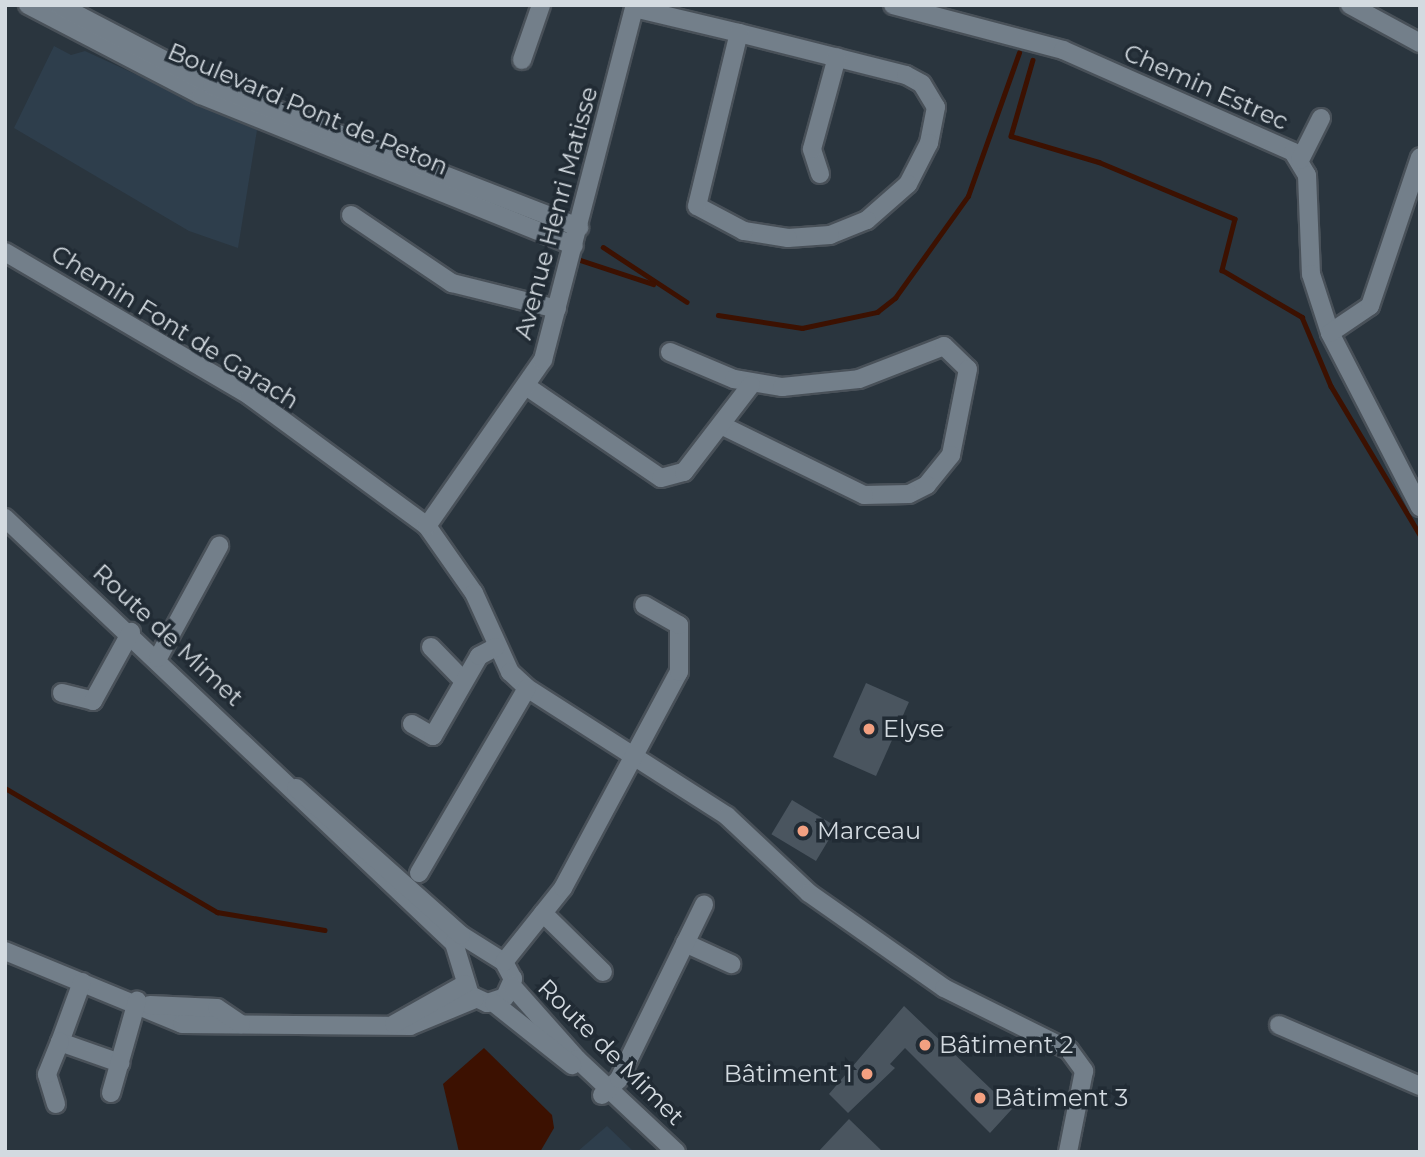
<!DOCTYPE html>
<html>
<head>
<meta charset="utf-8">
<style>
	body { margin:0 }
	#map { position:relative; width:1425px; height:1157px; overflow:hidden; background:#2a353e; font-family:Montserrat,sans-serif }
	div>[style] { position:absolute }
	.built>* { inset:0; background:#2e3e4c }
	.water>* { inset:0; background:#3c1101 }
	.stream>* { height:4.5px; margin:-2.25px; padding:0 2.25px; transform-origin:2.25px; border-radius:2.25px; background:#3c1101 }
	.building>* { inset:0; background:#4a555f; transform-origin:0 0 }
	.roads { filter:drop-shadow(2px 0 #495159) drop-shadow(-2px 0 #495159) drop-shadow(0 2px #495159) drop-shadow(0 -2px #495159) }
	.minor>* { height:18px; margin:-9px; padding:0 9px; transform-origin:9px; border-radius:9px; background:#737f8a }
	.dots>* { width:19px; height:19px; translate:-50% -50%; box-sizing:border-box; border:4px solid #212b34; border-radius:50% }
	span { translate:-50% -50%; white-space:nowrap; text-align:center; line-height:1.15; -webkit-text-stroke:7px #212b34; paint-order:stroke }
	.street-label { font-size:24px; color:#d3dae0 }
	.poi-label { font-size:24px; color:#d3dae0 }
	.left { translate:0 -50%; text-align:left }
	.right { translate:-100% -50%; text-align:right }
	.frame { position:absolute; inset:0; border:7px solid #d3dae0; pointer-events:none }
</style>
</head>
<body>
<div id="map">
	<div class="built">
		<i style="clip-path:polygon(54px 46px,71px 55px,85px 51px,257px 130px,238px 248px,189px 231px,14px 128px)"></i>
		<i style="clip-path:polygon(607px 1126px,634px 1152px,577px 1152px)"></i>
	</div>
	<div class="water">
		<i style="clip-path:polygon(484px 1048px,552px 1115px,554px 1128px,540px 1152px,459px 1152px,443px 1084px)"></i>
	</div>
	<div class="stream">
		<i style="left:1033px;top:60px;width:79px;rotate:106.1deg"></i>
		<i style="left:1011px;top:136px;width:92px;rotate:16.5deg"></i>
		<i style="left:1099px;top:162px;width:147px;rotate:22.7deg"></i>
		<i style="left:1235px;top:219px;width:53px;rotate:104.3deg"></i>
		<i style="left:1222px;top:270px;width:93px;rotate:30.4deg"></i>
		<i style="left:1302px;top:317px;width:75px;rotate:67.2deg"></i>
		<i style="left:1331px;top:386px;width:174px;rotate:59.1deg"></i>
		<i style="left:603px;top:247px;width:100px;rotate:33.2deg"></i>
		<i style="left:580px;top:260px;width:77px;rotate:18.2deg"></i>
		<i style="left:718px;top:315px;width:85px;rotate:8.8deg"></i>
		<i style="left:802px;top:328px;width:77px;rotate:-12deg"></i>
		<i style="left:877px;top:312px;width:23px;rotate:-38deg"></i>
		<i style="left:895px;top:298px;width:125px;rotate:-54.4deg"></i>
		<i style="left:968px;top:196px;width:152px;rotate:-70.4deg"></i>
		<i style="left:5px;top:788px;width:246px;rotate:30.3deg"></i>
		<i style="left:217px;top:912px;width:109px;rotate:9.5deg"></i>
	</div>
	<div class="building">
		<i style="left:866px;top:683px;width:47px;height:81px;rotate:24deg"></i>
		<i style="left:792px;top:800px;width:52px;height:40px;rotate:31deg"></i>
		<i style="clip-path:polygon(904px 1006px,1012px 1109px,990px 1133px,905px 1048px,890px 1064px,895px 1068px,848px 1113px,829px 1094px)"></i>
		<i style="clip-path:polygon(849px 1119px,883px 1152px,818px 1152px)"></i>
	</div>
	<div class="roads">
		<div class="minor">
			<i style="left:28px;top:5px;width:195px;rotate:27.5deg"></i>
			<i style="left:201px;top:95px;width:402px;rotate:22deg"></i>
			<i style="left:59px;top:5px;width:173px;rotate:27.6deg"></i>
			<i style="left:212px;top:85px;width:394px;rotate:21.2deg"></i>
			<i style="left:893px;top:5px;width:176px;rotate:14.8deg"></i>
			<i style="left:1063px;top:50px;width:252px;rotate:23.9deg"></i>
			<i style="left:1293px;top:152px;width:27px;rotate:59deg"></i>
			<i style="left:1307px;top:175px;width:99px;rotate:87.7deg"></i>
			<i style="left:1311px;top:274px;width:62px;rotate:72.1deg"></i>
			<i style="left:1330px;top:333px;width:196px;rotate:62.7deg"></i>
			<i style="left:1350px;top:5px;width:80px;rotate:28.5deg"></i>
			<i style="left:634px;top:8px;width:108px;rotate:13.4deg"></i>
			<i style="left:739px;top:33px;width:172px;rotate:14.1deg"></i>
			<i style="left:906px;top:75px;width:18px;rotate:29deg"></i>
			<i style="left:922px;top:84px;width:27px;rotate:59deg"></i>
			<i style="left:936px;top:107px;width:37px;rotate:101deg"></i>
			<i style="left:929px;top:143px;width:46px;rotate:117.1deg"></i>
			<i style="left:908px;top:184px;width:55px;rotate:138.7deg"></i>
			<i style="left:867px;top:220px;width:40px;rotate:158deg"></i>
			<i style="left:830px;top:235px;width:42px;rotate:175.9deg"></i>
			<i style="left:788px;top:238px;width:45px;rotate:-171deg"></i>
			<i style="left:744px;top:231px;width:53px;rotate:-152deg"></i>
			<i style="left:697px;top:206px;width:178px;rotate:-76.4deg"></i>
			<i style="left:522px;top:60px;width:58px;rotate:-70.9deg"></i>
			<i style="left:1300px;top:160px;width:47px;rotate:-63.4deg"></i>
			<i style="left:820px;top:174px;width:26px;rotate:-108deg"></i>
			<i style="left:812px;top:149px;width:95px;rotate:-74.8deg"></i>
			<i style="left:351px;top:215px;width:122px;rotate:34deg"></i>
			<i style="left:452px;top:283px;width:108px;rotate:13.9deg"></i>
			<i style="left:5px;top:252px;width:284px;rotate:30.4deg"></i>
			<i style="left:250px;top:396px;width:220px;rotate:36.3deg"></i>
			<i style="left:427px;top:526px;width:82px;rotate:55deg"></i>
			<i style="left:474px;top:593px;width:87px;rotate:65.5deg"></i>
			<i style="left:510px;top:672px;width:23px;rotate:43deg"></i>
			<i style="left:527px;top:688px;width:237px;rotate:32.6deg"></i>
			<i style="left:727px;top:816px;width:112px;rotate:43.2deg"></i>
			<i style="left:809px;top:893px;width:165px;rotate:35.1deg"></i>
			<i style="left:944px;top:988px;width:140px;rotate:26.4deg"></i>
			<i style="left:1069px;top:1050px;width:26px;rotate:54deg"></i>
			<i style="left:1084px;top:1071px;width:83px;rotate:101.2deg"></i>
			<i style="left:1330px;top:333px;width:48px;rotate:-34deg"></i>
			<i style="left:1370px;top:306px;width:157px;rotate:-71.4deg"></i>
			<i style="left:670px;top:352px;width:69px;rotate:22.9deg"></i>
			<i style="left:734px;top:379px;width:49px;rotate:9.5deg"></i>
			<i style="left:782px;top:387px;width:77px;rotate:-5.9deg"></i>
			<i style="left:859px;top:379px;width:91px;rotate:-21.2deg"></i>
			<i style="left:944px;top:346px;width:33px;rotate:44deg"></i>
			<i style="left:968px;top:369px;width:88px;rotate:101.2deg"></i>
			<i style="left:951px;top:455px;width:38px;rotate:129deg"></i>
			<i style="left:927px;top:485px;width:20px;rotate:153deg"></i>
			<i style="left:909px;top:494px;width:45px;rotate:178.7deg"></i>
			<i style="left:864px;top:495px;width:159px;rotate:-153.9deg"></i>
			<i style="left:526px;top:386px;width:163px;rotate:34.3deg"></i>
			<i style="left:661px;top:478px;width:24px;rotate:-15deg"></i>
			<i style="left:684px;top:472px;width:110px;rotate:-52.4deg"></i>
			<i style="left:5px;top:518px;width:618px;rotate:43.43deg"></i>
			<i style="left:454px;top:943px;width:54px;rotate:72.9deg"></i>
			<i style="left:470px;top:995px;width:19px;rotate:25deg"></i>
			<i style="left:487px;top:1003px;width:19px;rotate:-18deg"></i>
			<i style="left:505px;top:997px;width:20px;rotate:-66deg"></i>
			<i style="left:513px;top:979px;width:19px;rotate:-118deg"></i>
			<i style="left:504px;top:962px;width:51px;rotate:-147.9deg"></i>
			<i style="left:461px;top:935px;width:221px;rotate:-138.3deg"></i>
			<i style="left:427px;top:526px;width:203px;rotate:-55.1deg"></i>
			<i style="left:543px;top:360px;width:367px;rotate:-75.5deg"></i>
			<i style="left:431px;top:647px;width:47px;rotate:45.9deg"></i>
			<i style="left:158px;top:658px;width:128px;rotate:-61.4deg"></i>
			<i style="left:62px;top:693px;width:32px;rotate:14deg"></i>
			<i style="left:93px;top:701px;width:79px;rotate:-61.2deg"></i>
			<i style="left:412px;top:724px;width:24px;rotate:30deg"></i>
			<i style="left:433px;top:736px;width:92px;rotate:-60.1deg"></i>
			<i style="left:479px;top:656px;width:19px;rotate:-28deg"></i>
			<i style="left:419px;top:873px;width:214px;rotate:-59.7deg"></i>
			<i style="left:543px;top:913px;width:84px;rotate:44.5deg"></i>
			<i style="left:685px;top:943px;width:51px;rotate:24.5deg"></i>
			<i style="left:5px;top:951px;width:191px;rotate:22.4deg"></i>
			<i style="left:182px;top:1024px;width:228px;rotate:0.5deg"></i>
			<i style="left:410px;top:1026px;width:70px;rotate:-22.6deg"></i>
			<i style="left:504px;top:962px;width:95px;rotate:-51.4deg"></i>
			<i style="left:563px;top:888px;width:245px;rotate:-61.8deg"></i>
			<i style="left:679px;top:672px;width:47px;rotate:-90deg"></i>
			<i style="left:679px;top:625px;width:40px;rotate:-150.3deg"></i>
			<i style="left:82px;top:982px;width:64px;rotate:110.1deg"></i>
			<i style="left:60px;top:1042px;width:64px;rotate:19.3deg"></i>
			<i style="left:512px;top:986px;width:98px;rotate:48.3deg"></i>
			<i style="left:577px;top:1059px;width:136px;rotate:43.2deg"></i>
			<i style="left:494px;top:1003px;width:100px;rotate:38.5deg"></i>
			<i style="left:150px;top:1005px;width:67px;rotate:2.6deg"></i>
			<i style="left:217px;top:1008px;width:29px;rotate:34deg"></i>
			<i style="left:394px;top:1024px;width:81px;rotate:-29.4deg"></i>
			<i style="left:1279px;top:1025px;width:154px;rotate:23.4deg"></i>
			<i style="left:111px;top:1093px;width:96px;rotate:-74.2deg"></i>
			<i style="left:602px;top:1095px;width:23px;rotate:-43deg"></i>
			<i style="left:619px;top:1079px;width:194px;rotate:-64deg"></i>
			<i style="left:56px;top:1104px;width:31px;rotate:-107deg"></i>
			<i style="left:47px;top:1074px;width:35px;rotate:-68deg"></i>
		</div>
	</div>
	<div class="dots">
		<i style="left:869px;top:729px;background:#f2a081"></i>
		<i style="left:803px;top:831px;background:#f2a081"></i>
		<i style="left:925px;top:1045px;background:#f2a081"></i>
		<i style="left:867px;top:1074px;background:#f2a081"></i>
		<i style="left:980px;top:1098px;background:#f2a081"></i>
	</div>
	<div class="street-label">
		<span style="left:1206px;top:87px;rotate:24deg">Chemin Estrec</span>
		<span style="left:308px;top:109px;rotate:23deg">Boulevard Pont de Peton</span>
		<span style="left:556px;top:213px;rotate:-75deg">Avenue Henri Matisse</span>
		<span style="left:175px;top:327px;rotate:32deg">Chemin Font de Garach</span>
		<span style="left:168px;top:635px;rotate:43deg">Route de Mimet</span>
		<span style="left:611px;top:1052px;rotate:45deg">Route de Mimet</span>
	</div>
	<div class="poi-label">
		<span class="left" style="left:883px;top:729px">Elyse</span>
		<span class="left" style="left:817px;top:831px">Marceau</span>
		<span class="left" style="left:939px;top:1045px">Bâtiment 2</span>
		<span class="right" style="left:853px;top:1074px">Bâtiment 1</span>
		<span class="left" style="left:994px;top:1098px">Bâtiment 3</span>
	</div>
	<div class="frame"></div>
</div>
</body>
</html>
